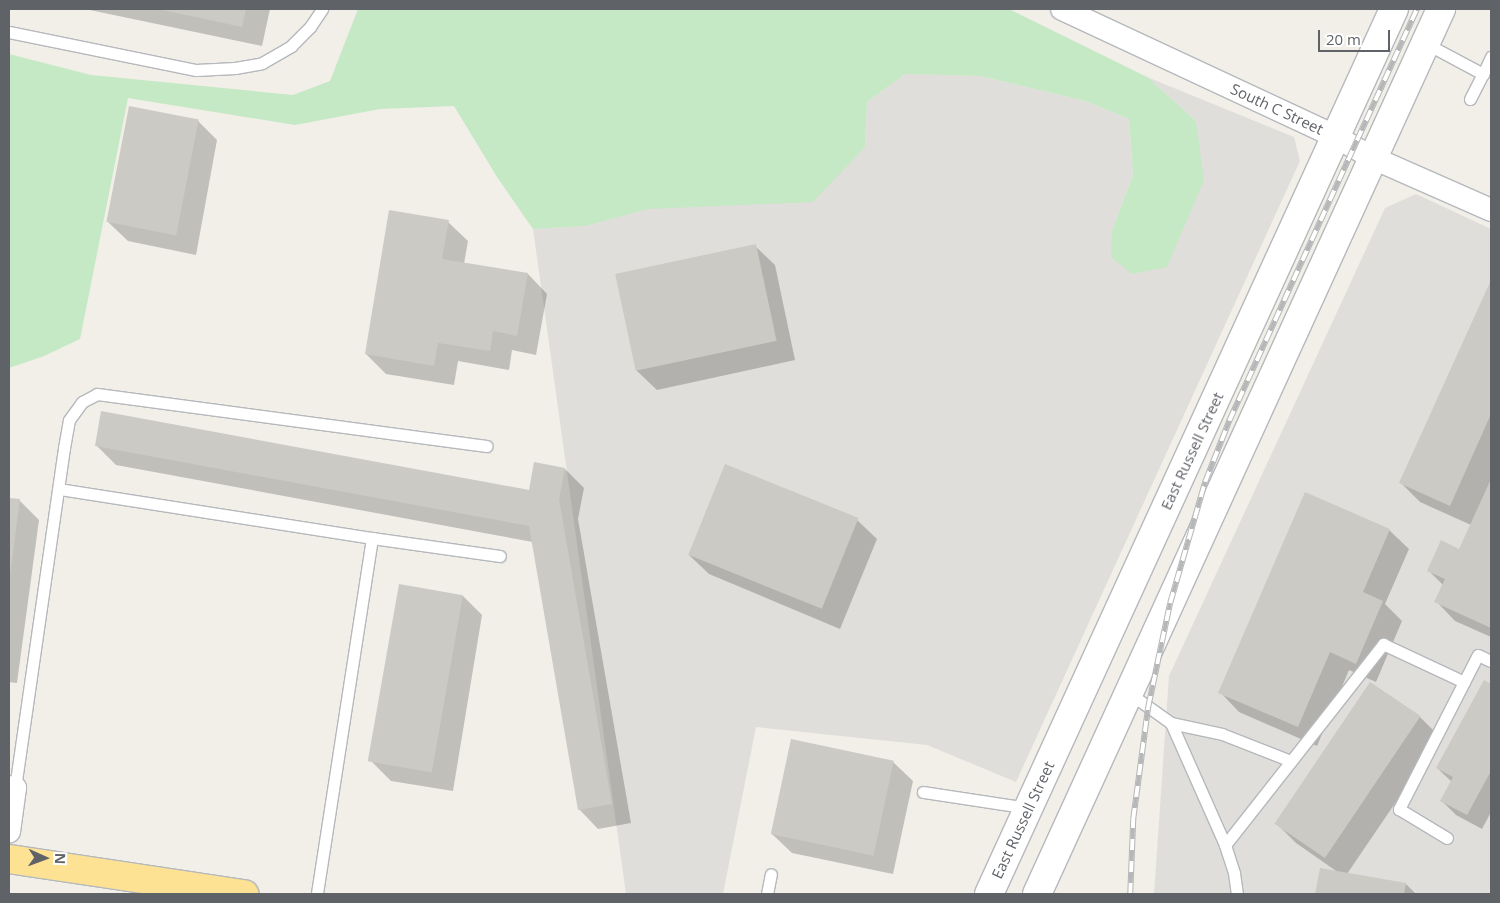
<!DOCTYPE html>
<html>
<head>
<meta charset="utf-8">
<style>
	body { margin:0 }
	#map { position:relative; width:1500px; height:903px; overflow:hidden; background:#f1efe8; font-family:"Open Sans",sans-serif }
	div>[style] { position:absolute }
	.industrial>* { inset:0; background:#e0deda }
	.green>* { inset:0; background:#c5e8c5 }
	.shadow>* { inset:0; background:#0003 }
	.building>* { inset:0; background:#cccac5; transform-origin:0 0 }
	.roads { filter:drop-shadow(1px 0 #b5b8bc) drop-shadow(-1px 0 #b5b8bc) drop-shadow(0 1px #b5b8bc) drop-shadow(0 -1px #b5b8bc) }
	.lane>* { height:11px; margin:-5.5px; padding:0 5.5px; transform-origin:5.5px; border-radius:5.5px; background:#fff }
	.street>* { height:22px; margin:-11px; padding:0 11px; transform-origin:11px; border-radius:11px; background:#fff }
	.secondary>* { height:28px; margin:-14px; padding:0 14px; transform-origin:14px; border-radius:14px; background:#fff }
	.highway>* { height:28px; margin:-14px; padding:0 14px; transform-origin:14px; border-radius:14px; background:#fde293 }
	.rail>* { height:5.5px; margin-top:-2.75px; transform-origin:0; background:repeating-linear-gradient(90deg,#fff 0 11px,#b6b7b8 0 22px); box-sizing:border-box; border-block:1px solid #b6b7b8 }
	span { translate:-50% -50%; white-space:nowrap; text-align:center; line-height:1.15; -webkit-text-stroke:4px #fff; paint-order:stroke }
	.street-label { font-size:15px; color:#5f6368 }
	.frame { position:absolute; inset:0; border:10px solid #5f6368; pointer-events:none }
	.north { position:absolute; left:20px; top:833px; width:50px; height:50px; -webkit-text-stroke:4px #fff; paint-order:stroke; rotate:92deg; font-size:14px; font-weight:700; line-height:20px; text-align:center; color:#5f6368 }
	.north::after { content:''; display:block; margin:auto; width:18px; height:22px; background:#5f6368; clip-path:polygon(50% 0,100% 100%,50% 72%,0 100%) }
	.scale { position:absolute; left:1318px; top:30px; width:72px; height:22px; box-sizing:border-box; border:2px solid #5f6368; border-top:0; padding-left:6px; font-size:15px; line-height:18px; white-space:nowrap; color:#5f6368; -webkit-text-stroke:4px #fff; paint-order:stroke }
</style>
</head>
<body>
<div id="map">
	<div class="industrial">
		<i style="clip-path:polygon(905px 74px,980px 76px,1085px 101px,1129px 119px,1133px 175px,1112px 231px,1196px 121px,1147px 77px,1294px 137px,1300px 161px,1016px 782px,927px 745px,756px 727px,723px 894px,626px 894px,533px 229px,586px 226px,865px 147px,867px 102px)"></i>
		<i style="clip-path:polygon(1416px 194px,1491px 229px,1491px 894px,1154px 894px,1169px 676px,1385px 208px)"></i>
	</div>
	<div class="green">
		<i style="clip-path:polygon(358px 9px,1009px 9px,1147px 77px,1196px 121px,1204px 180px,1167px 267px,1132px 274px,1111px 257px,1112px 231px,1133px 175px,1129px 119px,1085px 101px,980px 76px,905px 74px,867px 102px,865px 147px,813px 202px,648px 209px,586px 226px,533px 229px,497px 177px,454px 106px,380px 109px,295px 125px,128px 98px,80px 339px,44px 356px,9px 368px,9px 54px,91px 75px,293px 95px,330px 81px)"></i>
	</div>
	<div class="shadow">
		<i style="clip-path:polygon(85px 9px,270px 9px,262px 46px)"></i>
		<i style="clip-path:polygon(198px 121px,217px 140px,196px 255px,128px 241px,108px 222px)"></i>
		<i style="clip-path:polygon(448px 222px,468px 241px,464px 264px,528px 274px,547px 294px,536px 355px,512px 350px,509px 370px,458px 361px,454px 385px,386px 374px,366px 354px)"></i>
		<i style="clip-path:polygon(755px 246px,775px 265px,795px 360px,657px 390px,637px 371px,617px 275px)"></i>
		<i style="clip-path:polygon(1491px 283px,1491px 637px,1455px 621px,1436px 601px,1443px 585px,1428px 570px,1460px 551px,1471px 525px,1420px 502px,1401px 483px)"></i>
		<i style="clip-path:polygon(96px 445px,530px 492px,565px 469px,584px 488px,578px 519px,631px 823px,598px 829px,579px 809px,533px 542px,116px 465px)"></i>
		<i style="clip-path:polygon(9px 499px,19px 500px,39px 520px,17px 683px,9px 682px)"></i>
		<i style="clip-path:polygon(857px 520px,877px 539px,840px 629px,709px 574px,689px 555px)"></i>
		<i style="clip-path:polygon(1389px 530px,1409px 549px,1385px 604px,1402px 621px,1376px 682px,1349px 670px,1317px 746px,1239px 712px,1220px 692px)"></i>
		<i style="clip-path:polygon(400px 585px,463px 596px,482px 615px,453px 791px,391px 781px,372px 762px)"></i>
		<i style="clip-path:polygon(1485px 682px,1491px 685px,1491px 812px,1482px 829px,1456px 815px,1441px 800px,1452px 782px,1437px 768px)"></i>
		<i style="clip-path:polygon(1420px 717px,1440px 737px,1347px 874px,1406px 884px,1416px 894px,1317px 894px,1321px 869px,1339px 873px,1296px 843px,1277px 824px)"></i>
		<i style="clip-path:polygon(893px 762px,913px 781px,893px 874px,792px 853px,772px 834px)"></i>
	</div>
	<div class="building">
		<i style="clip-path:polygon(158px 9px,246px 9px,242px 27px)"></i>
		<i style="left:129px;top:106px;width:71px;height:118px;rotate:11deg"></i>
		<i style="clip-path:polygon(389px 210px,449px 220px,442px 259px,528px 273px,517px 336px,493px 331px,490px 351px,438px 343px,434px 366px,365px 354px)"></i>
		<i style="left:756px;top:244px;width:99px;height:144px;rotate:78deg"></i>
		<i style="clip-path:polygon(1491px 280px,1491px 414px,1450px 506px,1399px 483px)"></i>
		<i style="clip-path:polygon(101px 411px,529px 490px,534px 462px,565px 468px,559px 499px,612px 804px,578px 810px,529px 526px,95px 446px)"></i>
		<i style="left:725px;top:464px;width:144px;height:98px;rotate:22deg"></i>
		<i style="clip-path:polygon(1491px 479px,1491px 628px,1434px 602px,1445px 579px,1427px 571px,1441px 540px,1459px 549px)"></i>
		<i style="clip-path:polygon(1305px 492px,1390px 529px,1363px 592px,1383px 601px,1356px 664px,1330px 652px,1298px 727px,1218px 693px)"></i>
		<i style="clip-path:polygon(9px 498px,20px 499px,10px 575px,9px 575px)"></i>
		<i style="left:399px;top:584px;width:65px;height:180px;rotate:10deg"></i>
		<i style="clip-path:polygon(1484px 680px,1491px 684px,1491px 771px,1467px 815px,1440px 801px,1453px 777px,1436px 768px)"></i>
		<i style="left:1370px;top:682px;width:61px;height:171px;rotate:34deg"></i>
		<i style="left:791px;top:739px;width:105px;height:97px;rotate:12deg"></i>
		<i style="clip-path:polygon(1320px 868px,1406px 883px,1404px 894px,1315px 894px)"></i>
	</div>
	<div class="roads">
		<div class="lane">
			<i style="left:9px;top:32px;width:191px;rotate:11.5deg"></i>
			<i style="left:196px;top:70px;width:39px;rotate:-3deg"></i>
			<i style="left:235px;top:68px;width:27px;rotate:-10deg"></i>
			<i style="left:262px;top:63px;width:34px;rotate:-30deg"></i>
			<i style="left:291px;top:46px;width:27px;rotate:-45deg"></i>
			<i style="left:310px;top:27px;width:22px;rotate:-56deg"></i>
			<i style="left:1425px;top:43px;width:66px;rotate:28.1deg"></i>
			<i style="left:1483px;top:74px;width:19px;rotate:-65deg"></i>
			<i style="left:1470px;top:99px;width:28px;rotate:-63deg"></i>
			<i style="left:59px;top:489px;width:317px;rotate:8.9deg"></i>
			<i style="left:372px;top:538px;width:360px;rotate:98.8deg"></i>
			<i style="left:372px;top:538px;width:129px;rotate:8deg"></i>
			<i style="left:1464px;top:682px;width:30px;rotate:-63deg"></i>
			<i style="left:1478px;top:655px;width:14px;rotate:25deg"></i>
			<i style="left:1129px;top:693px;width:52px;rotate:35.5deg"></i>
			<i style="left:1171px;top:723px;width:133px;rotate:66.1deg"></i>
			<i style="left:1225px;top:845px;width:29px;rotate:72deg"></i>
			<i style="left:1234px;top:873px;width:21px;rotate:82deg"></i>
			<i style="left:1171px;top:723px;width:52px;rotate:12.2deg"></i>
			<i style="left:1222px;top:734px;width:74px;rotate:21.4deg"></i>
			<i style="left:15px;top:788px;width:344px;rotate:-81.8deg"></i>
			<i style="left:64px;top:448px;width:28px;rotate:-80deg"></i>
			<i style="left:69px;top:420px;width:22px;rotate:-54deg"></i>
			<i style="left:82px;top:402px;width:17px;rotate:-28deg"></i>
			<i style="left:97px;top:394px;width:393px;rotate:7.6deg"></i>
			<i style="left:923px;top:792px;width:107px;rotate:8.6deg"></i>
			<i style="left:1225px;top:845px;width:256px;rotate:-51.8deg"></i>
			<i style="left:1383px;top:644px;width:89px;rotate:25.1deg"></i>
			<i style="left:1464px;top:682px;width:143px;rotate:117.1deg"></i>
			<i style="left:1399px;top:809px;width:56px;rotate:31.1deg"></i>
			<i style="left:767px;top:894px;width:20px;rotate:-79deg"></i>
		</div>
		<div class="street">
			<i style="left:1062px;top:9px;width:302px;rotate:25deg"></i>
			<i style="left:1336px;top:137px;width:43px;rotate:29.6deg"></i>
			<i style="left:1373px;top:158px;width:129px;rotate:23.8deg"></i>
			<i style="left:9px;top:787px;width:6px;rotate:9deg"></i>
			<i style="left:15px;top:788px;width:44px;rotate:97.8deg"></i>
		</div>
		<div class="secondary">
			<i style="left:989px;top:894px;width:973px;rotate:-65.41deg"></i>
			<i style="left:1037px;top:894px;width:973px;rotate:-65.46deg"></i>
		</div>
		<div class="highway">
			<i style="left:9px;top:859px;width:238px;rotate:8.5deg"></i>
		</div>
	</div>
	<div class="rail">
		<i style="left:1130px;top:894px;width:75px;rotate:-87.7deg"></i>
		<i style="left:1133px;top:819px;width:113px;rotate:-82.4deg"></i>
		<i style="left:1148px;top:707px;width:106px;rotate:-78.1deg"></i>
		<i style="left:1170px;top:603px;width:126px;rotate:-73.9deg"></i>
		<i style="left:1205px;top:482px;width:66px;rotate:-68.5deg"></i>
		<i style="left:1229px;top:421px;width:453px;rotate:-65.5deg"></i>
	</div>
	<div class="street-label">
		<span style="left:1277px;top:109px;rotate:25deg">South C Street</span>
		<span style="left:1192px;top:451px;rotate:-65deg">East Russell Street</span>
		<span style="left:1023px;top:820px;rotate:-65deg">East Russell Street</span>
	</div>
	<div class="frame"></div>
	<div class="north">N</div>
	<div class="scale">20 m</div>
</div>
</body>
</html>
